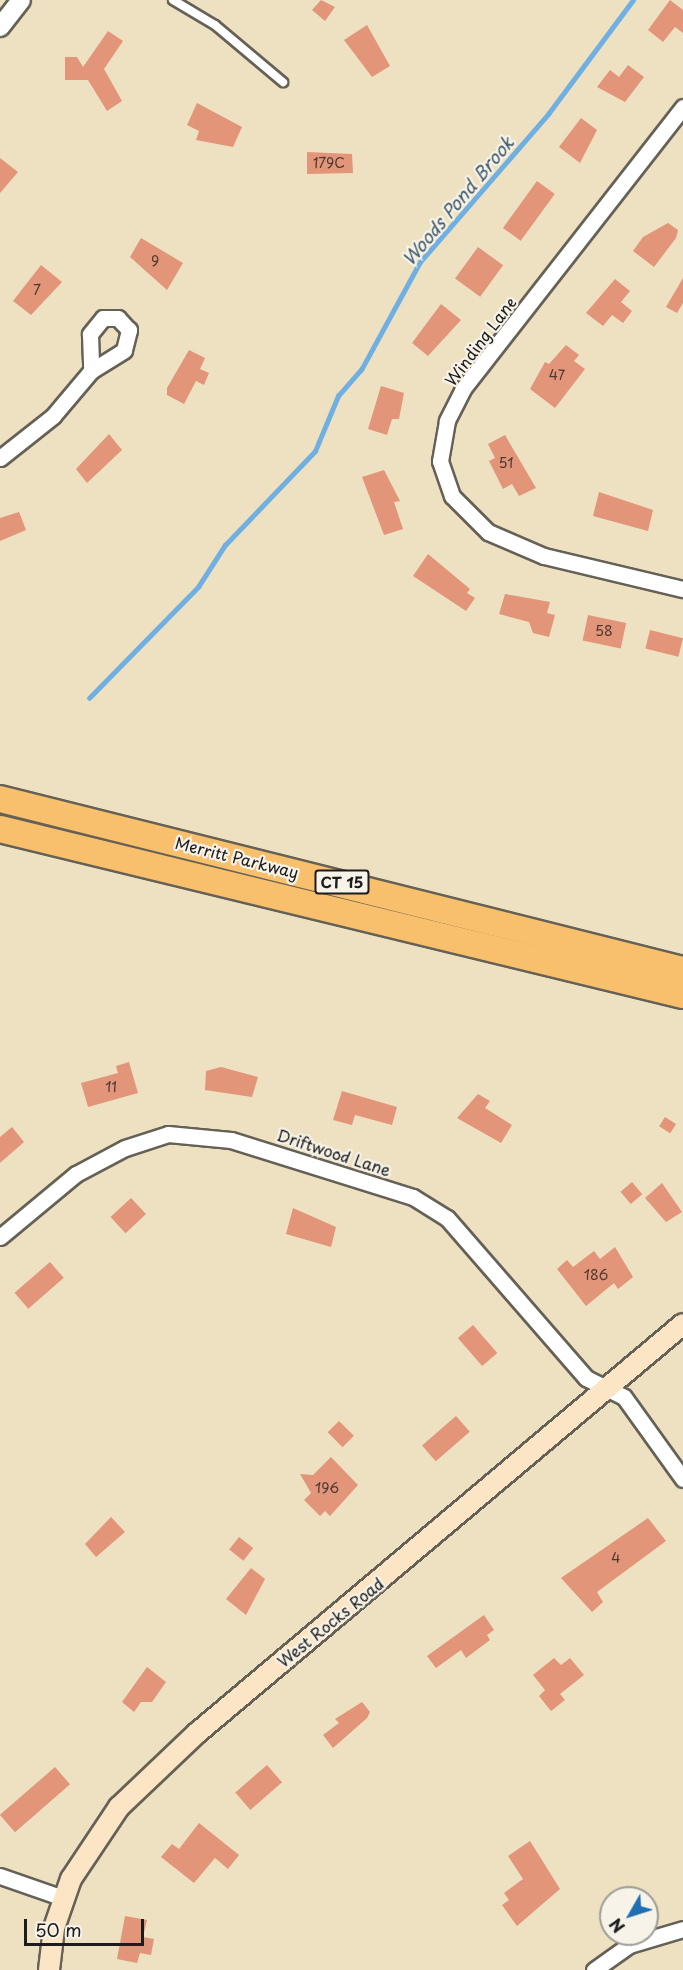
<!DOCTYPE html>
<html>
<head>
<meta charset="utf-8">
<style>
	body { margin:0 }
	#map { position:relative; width:683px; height:1970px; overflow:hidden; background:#ede1c2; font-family:"Playpen Sans",sans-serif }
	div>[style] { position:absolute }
	.stream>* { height:4.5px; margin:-2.25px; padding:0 2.25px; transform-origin:2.25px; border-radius:2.25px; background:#6fafe2 }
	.building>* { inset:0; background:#e29578; transform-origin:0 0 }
	.roads { filter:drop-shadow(2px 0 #656156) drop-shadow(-2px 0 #656156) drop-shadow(0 2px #656156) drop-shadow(0 -2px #656156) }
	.service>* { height:8px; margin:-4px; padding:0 4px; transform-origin:4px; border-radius:4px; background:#fff }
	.minor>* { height:15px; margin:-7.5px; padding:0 7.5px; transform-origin:7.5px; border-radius:7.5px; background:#fff }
	.tertiary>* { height:18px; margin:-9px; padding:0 9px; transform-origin:9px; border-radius:9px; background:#fff }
	.secondary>* { height:20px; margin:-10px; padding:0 10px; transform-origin:10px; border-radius:10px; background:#fce5c4 }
	.motorway>* { height:26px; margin:-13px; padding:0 13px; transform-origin:13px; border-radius:13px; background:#f8bf6c }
	span { translate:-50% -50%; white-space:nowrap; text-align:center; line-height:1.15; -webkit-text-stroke:4.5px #f7f3e8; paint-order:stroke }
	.number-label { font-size:14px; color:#4e3a33 }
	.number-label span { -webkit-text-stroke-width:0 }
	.shield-label span { padding:2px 4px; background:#f7f3e8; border:2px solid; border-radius:4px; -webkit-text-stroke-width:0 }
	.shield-label { font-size:15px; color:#1c1c1c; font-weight:700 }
	.street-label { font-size:16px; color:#1c1c1c }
	.water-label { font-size:18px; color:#3d576b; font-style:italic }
	.north { position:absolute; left:599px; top:1886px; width:60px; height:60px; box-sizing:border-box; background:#f7f3e8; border:2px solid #9f9d96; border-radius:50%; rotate:231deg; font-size:16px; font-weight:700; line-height:24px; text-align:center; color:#1c1c1c }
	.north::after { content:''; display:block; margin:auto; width:21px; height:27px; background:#1f6fb2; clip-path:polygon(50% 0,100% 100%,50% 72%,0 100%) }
	.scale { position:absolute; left:24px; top:1919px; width:120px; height:27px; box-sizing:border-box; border:3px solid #1c1c1c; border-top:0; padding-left:8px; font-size:18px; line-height:21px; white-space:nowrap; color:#1c1c1c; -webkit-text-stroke:4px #f7f3e8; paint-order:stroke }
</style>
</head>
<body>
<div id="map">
	<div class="stream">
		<i style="left:89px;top:698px;width:156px;rotate:-45.5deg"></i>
		<i style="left:198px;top:587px;width:50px;rotate:-57.3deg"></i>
		<i style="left:225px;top:545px;width:130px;rotate:-46.2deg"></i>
		<i style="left:315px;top:451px;width:60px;rotate:-67.3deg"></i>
		<i style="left:338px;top:396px;width:35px;rotate:-49deg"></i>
		<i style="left:361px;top:370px;width:123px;rotate:-61.4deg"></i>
		<i style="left:420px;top:262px;width:196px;rotate:-49.1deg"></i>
		<i style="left:548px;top:114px;width:142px;rotate:-53.3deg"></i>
	</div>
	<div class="building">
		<i style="clip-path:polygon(321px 0,335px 7px,325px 21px,312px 10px)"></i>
		<i style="clip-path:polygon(670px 0,683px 10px,683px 33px,675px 27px,663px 42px,648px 30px)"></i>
		<i style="clip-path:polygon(367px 25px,390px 66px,372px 77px,344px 40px)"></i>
		<i style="clip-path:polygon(108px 31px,123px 41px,104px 69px,122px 101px,107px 111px,88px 80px,65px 80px,65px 57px,77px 57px,83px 67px)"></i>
		<i style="clip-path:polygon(628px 65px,644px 77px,625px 102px,597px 87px,610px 70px,619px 77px)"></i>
		<i style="clip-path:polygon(197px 103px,242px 127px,233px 147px,196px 140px,199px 131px,187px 125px)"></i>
		<i style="clip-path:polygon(581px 118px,597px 130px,580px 163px,559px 147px)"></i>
		<i style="clip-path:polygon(307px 152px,352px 154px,353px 173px,307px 174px)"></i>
		<i style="clip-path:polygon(0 158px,18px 172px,0 193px)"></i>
		<i style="left:537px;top:181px;width:22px;height:58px;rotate:36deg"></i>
		<i style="clip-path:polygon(668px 223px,678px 230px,676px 238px,654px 267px,633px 251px,643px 237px)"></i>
		<i style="clip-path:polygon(141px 238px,183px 263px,167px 290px,130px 257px)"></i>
		<i style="left:478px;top:247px;width:31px;height:39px;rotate:36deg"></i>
		<i style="clip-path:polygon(41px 265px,62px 282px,31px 315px,13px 301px)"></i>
		<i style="clip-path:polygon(683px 278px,683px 303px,677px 313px,666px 307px)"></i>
		<i style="clip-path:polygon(615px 279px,630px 291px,621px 302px,632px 311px,623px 323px,612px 315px,603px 326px,586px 313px)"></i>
		<i style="clip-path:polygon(441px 304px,461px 320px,428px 356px,412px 343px)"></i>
		<i style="clip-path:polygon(566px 345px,579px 355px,574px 361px,585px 369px,555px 408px,530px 389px,545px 362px,549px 364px)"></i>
		<i style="clip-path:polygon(189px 350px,205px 358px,200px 369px,209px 373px,204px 385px,196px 381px,184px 404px,167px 395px,167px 388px)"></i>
		<i style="clip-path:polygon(381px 386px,404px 393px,399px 419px,392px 419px,387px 435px,368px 429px)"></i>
		<i style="clip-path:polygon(109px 434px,122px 450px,87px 483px,76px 469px)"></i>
		<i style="clip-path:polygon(505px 435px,536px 488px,519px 496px,512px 484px,503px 489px,489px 461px,495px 458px,488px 444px)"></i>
		<i style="clip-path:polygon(384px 470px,400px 501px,394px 502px,403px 529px,384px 535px,362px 477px)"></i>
		<i style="clip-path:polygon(599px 492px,653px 510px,648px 531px,593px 516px)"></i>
		<i style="clip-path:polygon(19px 512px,26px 530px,0 541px,0 518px)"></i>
		<i style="clip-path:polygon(428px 554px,470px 589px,467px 593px,475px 598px,466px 611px,413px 576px)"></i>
		<i style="clip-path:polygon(505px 594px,550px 602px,547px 613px,555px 615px,549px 637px,533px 633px,529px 622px,499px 614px)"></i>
		<i style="left:588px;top:615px;width:39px;height:26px;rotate:12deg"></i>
		<i style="left:650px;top:630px;width:34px;height:19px;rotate:14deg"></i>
		<i style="clip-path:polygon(129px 1062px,138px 1093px,88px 1107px,81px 1083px,118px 1073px,116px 1066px)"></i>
		<i style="clip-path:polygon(221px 1067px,258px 1077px,252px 1097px,205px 1090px,206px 1071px)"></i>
		<i style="clip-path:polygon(342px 1091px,397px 1107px,392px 1125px,355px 1115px,352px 1125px,333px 1120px)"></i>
		<i style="clip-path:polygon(478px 1094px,490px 1101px,485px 1108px,512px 1125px,501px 1143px,457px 1118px)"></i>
		<i style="left:665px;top:1117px;width:13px;height:11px;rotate:32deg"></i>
		<i style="clip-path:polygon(12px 1127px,24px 1142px,0 1163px,0 1137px)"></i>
		<i style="left:632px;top:1182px;width:16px;height:15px;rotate:50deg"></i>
		<i style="clip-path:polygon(662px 1183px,682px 1212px,666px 1222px,645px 1198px)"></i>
		<i style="left:131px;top:1198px;width:22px;height:28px;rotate:47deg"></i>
		<i style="clip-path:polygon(293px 1208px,336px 1227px,331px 1247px,286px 1234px)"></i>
		<i style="clip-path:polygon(615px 1247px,633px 1277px,618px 1289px,614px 1283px,586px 1306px,557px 1269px,567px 1260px,573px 1267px,594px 1251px,600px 1259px)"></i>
		<i style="left:50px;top:1262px;width:21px;height:47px;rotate:49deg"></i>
		<i style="left:473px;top:1325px;width:37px;height:20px;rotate:49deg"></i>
		<i style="left:456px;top:1416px;width:21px;height:45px;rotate:49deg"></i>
		<i style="left:339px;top:1421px;width:21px;height:16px;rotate:45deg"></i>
		<i style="clip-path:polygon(331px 1457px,358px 1485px,330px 1516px,325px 1511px,320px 1516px,304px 1500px,311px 1493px,300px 1474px,313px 1475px)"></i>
		<i style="clip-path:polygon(111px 1517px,125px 1532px,96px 1557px,85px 1544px)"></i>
		<i style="clip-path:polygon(648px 1518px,666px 1541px,597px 1592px,603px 1602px,592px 1612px,561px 1578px)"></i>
		<i style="left:239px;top:1537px;width:18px;height:16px;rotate:38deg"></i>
		<i style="clip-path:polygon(251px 1568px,265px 1579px,246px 1615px,226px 1599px)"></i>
		<i style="clip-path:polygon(484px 1615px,494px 1630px,487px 1635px,490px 1640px,466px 1658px,461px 1650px,436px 1668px,427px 1656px)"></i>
		<i style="clip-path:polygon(554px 1658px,561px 1665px,570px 1658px,584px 1675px,560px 1694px,565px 1700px,551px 1711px,539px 1696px,545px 1690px,533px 1675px)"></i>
		<i style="clip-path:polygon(147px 1667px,166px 1682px,152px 1702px,141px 1702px,134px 1712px,122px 1702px)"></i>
		<i style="clip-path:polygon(362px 1702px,370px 1712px,367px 1718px,333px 1748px,323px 1735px,339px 1723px,335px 1719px)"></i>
		<i style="left:267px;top:1765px;width:23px;height:42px;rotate:49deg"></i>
		<i style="left:55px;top:1767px;width:23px;height:73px;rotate:49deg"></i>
		<i style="clip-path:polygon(199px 1823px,239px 1855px,228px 1869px,215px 1858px,194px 1883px,161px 1857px,172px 1844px,179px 1849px)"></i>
		<i style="clip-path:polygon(530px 1841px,560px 1889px,517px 1926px,502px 1905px,509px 1900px,504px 1893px,523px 1879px,508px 1856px)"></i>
		<i style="clip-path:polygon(125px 1916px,147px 1920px,143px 1937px,154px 1939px,151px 1955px,140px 1953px,137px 1963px,117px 1959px)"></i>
	</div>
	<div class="roads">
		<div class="service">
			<i style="left:173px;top:0;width:49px;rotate:30.8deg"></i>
			<i style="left:215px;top:25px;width:89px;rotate:40deg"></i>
		</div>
		<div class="minor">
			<i style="left:683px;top:107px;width:358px;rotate:128deg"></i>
			<i style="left:463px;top:389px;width:36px;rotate:117deg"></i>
			<i style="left:447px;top:421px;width:41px;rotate:99.9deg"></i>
			<i style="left:440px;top:461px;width:37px;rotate:71deg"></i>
			<i style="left:452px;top:496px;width:51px;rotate:45deg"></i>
			<i style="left:488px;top:532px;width:61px;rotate:23.2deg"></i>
			<i style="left:544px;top:556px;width:143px;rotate:13.4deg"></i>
			<i style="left:0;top:458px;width:68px;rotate:-38.4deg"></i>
			<i style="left:53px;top:416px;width:59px;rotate:-49.8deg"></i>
			<i style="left:91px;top:371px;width:39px;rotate:-32deg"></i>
			<i style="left:124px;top:350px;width:21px;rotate:-76deg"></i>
			<i style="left:129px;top:330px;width:16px;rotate:-133deg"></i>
			<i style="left:118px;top:318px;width:15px;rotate:180deg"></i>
			<i style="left:103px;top:318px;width:21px;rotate:129deg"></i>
			<i style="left:90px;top:334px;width:37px;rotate:88deg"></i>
			<i style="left:0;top:1237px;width:99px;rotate:-39.7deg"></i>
			<i style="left:76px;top:1174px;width:55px;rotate:-28deg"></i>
			<i style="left:125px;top:1148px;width:45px;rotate:-18deg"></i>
			<i style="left:168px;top:1134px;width:63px;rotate:5.4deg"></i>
			<i style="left:231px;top:1140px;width:191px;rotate:17.4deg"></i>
			<i style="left:413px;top:1197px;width:40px;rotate:32deg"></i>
			<i style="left:447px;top:1218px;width:212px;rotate:49deg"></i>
			<i style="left:586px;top:1378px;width:42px;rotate:26.6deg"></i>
			<i style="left:624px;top:1397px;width:101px;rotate:54.3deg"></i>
			<i style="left:0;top:1876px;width:67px;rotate:19.2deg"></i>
			<i style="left:594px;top:1970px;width:43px;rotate:-35.5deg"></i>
			<i style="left:629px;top:1945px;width:56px;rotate:-16.5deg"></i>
		</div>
		<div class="tertiary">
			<i style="left:0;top:27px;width:34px;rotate:-52deg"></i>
		</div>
		<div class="secondary">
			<i style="left:49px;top:1970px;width:42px;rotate:-83.2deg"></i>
			<i style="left:54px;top:1928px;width:52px;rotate:-70.9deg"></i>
			<i style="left:71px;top:1879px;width:87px;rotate:-56.3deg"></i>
			<i style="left:119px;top:1807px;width:108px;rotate:-43.5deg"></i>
			<i style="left:197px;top:1733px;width:635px;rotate:-40.08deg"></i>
		</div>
		<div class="motorway">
			<i style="left:0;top:799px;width:704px;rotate:14.06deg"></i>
			<i style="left:0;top:829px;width:703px;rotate:13.66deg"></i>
		</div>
	</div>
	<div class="number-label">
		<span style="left:329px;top:163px">179C</span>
		<span style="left:155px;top:261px">9</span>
		<span style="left:37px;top:290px">7</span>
		<span style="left:557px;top:375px">47</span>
		<span style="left:506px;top:463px">51</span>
		<span style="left:604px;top:631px">58</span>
		<span style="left:111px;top:1087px">11</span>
		<span style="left:596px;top:1275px">186</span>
		<span style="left:327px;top:1488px">196</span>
		<span style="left:616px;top:1558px">4</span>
	</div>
	<div class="shield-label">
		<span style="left:342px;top:882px">CT 15</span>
	</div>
	<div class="street-label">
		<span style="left:480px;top:341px;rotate:-53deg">Winding Lane</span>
		<span style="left:237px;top:857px;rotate:14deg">Merritt Parkway</span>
		<span style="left:334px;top:1152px;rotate:18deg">Driftwood Lane</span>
		<span style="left:330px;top:1622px;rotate:-39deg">West Rocks Road</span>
	</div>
	<div class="water-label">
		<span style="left:458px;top:201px;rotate:-50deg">Woods Pond Brook</span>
	</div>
	<div class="north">N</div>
	<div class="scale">50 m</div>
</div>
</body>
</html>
